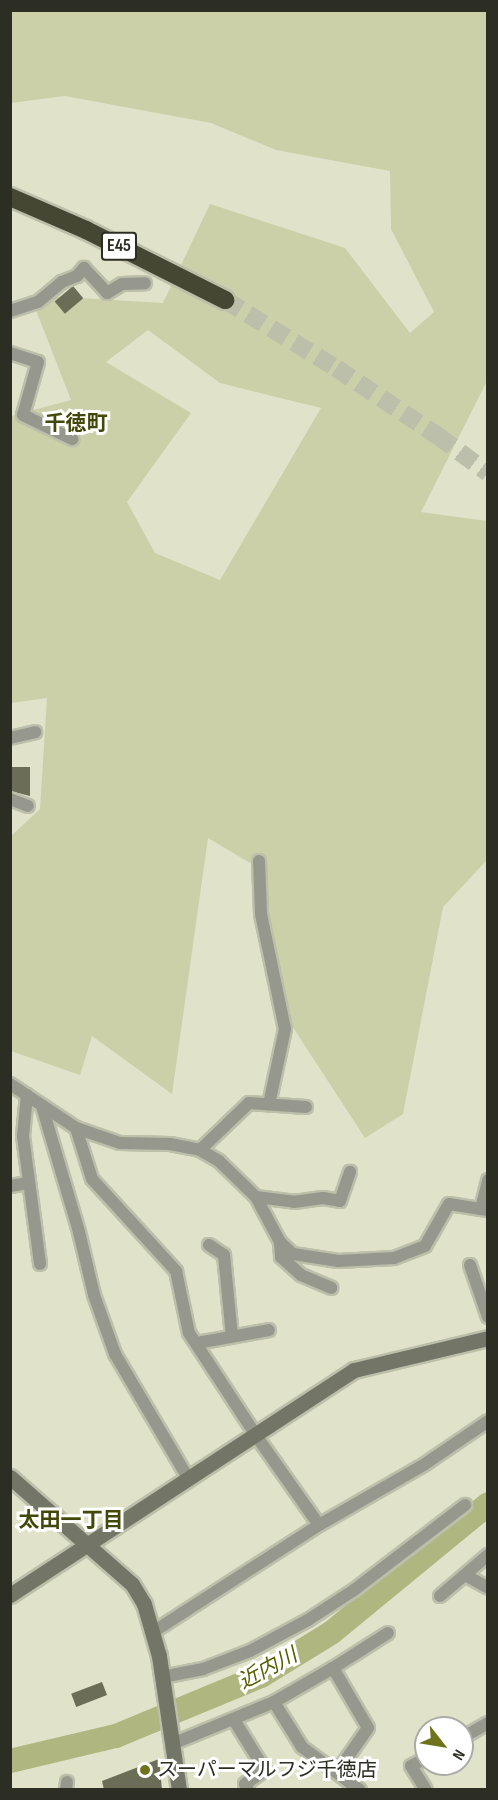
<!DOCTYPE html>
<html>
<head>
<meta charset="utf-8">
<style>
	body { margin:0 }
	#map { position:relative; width:498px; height:1800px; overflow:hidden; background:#e0e3ca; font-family:"Sofia Sans Condensed","Noto Sans JP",sans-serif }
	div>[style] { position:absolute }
	.green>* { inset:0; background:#cbd0a8 }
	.river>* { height:24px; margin:-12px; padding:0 12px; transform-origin:12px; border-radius:12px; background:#b0b680 }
	.building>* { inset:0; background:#6b6d57; transform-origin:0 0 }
	.highway-tunnel>* { height:18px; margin-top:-9px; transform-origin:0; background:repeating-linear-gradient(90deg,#bcbfa9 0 18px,transparent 0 27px) }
	.roads { filter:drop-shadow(2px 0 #bcbfa9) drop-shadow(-2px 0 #bcbfa9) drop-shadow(0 2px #bcbfa9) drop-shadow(0 -2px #bcbfa9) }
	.street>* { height:12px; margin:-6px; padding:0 6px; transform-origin:6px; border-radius:6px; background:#96988d }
	.secondary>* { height:15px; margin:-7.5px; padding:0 7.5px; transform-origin:7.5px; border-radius:7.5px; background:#737566 }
	.highway>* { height:18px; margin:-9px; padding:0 9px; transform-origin:9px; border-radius:9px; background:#454732 }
	.dots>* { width:16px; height:16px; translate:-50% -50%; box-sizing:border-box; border:3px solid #fff; border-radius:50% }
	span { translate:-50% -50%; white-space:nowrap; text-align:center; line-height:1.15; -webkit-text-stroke:6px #fff; paint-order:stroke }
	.shield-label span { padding:2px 4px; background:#fff; border:2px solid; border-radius:4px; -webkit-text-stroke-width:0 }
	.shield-label { font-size:18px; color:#2c2d23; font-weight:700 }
	.poi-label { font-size:20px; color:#2c2d23 }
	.left { translate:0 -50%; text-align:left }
	.neighbourhood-label { font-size:21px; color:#434708; font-weight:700 }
	.water-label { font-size:21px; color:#585d00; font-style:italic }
	.frame { position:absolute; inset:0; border:12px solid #2c2d23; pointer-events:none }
	.north { position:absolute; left:414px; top:1716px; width:60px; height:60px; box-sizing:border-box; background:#fff; border:2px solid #ababa7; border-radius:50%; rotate:121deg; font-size:16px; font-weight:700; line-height:24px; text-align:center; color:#2c2d23 }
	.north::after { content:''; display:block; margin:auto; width:21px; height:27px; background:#6f741c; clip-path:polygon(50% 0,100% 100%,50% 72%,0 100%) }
</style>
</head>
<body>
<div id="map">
	<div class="green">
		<i style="clip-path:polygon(evenodd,11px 11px,487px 11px,487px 381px,421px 512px,487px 521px,487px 860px,443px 907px,403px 1114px,365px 1138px,268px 989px,267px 873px,208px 838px,172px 1094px,92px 1036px,80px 1075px,11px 1051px,11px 836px,40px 809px,47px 698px,11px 703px,11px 416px,71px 400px,30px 295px,163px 303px,210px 204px,345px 248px,410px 333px,434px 312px,391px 229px,390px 171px,276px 150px,211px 123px,65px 96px,11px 103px,11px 11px,148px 330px,220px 383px,321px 408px,220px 580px,155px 553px,127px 502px,191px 413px,106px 362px,148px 330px)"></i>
	</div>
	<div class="river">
		<i style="left:10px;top:1761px;width:109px;rotate:-13.3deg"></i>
		<i style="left:116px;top:1736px;width:157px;rotate:-22.5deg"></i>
		<i style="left:261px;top:1676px;width:82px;rotate:-31.6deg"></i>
		<i style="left:331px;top:1633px;width:203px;rotate:-39.4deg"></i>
	</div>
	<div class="building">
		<i style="left:73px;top:286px;width:16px;height:24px;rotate:50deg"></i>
		<i style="clip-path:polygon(10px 767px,30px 767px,30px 796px,10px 791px)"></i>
		<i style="left:102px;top:1682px;width:14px;height:33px;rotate:69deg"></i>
		<i style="clip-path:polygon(159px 1759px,162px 1790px,104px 1790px,102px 1781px)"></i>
	</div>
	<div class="highway-tunnel">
		<i style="left:225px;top:300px;width:130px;rotate:31.5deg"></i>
		<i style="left:336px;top:368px;width:123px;rotate:33.7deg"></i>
		<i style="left:438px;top:436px;width:62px;rotate:36.5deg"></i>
	</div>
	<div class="roads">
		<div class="street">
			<i style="left:10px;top:311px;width:29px;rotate:-18deg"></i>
			<i style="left:38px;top:302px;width:31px;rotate:-40deg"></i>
			<i style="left:62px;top:282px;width:16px;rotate:-22deg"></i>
			<i style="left:77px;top:276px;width:11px;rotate:-49deg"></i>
			<i style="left:84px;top:268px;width:34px;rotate:47deg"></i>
			<i style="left:107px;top:293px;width:17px;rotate:-31deg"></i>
			<i style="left:122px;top:284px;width:23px;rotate:-2deg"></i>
			<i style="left:10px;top:353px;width:29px;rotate:18deg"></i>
			<i style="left:38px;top:362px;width:55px;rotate:105.8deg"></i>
			<i style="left:23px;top:415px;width:55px;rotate:26.1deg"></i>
			<i style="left:10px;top:738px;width:26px;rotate:-13deg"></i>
			<i style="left:10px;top:799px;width:19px;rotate:21deg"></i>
			<i style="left:259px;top:861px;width:53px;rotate:87.8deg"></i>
			<i style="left:261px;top:914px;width:117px;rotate:78.2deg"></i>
			<i style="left:285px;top:1029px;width:77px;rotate:102deg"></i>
			<i style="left:10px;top:1084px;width:79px;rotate:33.7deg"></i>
			<i style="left:76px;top:1128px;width:46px;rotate:18.8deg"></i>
			<i style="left:120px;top:1143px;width:50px;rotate:1.1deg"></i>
			<i style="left:170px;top:1144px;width:31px;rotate:11deg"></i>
			<i style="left:200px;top:1150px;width:22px;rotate:30deg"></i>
			<i style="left:219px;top:1161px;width:52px;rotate:44.2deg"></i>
			<i style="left:256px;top:1197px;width:51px;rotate:61.9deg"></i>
			<i style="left:280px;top:1242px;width:18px;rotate:43deg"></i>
			<i style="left:293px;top:1254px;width:46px;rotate:8.8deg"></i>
			<i style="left:338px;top:1261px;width:56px;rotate:-3.1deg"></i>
			<i style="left:394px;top:1258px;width:33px;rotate:-21deg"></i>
			<i style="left:425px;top:1246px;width:48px;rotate:-60.3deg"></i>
			<i style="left:449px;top:1204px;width:39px;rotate:9deg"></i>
			<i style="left:27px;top:1095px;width:41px;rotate:95.6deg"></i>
			<i style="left:23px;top:1136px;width:129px;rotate:82.4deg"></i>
			<i style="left:42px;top:1106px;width:131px;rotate:73.6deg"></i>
			<i style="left:79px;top:1232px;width:65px;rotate:76.6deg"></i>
			<i style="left:94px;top:1295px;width:63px;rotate:70.4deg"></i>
			<i style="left:115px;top:1354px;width:144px;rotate:59.5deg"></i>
			<i style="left:76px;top:1128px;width:53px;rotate:72.6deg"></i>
			<i style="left:92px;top:1179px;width:125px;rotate:47.6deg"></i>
			<i style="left:176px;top:1271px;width:63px;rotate:78.2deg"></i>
			<i style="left:189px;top:1333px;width:121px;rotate:56.8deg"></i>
			<i style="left:255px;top:1434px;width:111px;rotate:54.9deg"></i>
			<i style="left:319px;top:1525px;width:122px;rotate:-29.9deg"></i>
			<i style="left:425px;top:1464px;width:76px;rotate:-34.3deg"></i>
			<i style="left:200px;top:1150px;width:68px;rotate:-43.8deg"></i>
			<i style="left:249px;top:1103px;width:57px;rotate:4deg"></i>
			<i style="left:10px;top:1186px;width:19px;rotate:-9deg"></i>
			<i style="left:256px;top:1197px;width:38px;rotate:7deg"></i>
			<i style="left:294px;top:1202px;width:29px;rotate:-8deg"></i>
			<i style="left:323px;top:1198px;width:17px;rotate:10deg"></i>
			<i style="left:340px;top:1201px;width:31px;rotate:-71deg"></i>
			<i style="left:481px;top:1209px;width:30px;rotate:-76deg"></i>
			<i style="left:280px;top:1242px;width:15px;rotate:86deg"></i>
			<i style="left:281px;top:1257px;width:27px;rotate:42deg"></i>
			<i style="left:301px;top:1275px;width:33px;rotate:23deg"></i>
			<i style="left:209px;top:1245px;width:18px;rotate:34deg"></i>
			<i style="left:224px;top:1255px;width:82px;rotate:84.4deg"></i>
			<i style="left:470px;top:1265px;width:55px;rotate:70.9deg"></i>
			<i style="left:197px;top:1343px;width:73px;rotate:-10.2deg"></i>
			<i style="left:465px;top:1575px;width:26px;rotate:29deg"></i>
			<i style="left:440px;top:1596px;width:63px;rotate:-40.5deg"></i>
			<i style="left:153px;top:1632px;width:197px;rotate:-32.8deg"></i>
			<i style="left:333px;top:1668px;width:69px;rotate:59.7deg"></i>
			<i style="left:368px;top:1728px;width:52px;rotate:124.9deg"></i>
			<i style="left:162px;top:1677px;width:42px;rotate:-11deg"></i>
			<i style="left:203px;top:1669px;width:50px;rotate:-21deg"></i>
			<i style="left:250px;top:1651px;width:66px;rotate:-28.1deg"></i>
			<i style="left:308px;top:1620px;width:55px;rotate:-33.1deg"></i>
			<i style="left:354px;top:1590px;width:140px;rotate:-37.4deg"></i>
			<i style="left:274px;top:1702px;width:53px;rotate:58.1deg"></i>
			<i style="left:302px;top:1747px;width:72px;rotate:36.6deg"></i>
			<i style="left:234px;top:1720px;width:59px;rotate:58.2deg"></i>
			<i style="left:265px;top:1770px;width:24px;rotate:145deg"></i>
			<i style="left:245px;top:1784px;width:7px;rotate:63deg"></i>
			<i style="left:462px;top:1738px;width:30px;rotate:-30deg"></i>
			<i style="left:172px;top:1744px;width:110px;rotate:-22.4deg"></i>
			<i style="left:274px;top:1702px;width:68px;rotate:-30deg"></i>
			<i style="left:333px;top:1668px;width:65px;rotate:-32.5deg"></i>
			<i style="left:426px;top:1758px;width:17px;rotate:152deg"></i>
			<i style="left:411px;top:1766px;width:28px;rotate:58deg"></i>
			<i style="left:66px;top:1790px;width:8px;rotate:-83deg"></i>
		</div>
		<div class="secondary">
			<i style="left:10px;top:1477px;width:162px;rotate:41.3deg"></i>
			<i style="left:132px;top:1584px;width:23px;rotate:59deg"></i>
			<i style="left:144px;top:1604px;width:54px;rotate:73.9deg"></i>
			<i style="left:159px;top:1656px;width:135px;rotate:81.5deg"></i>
			<i style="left:10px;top:1595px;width:411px;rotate:-33.2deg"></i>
			<i style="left:354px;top:1370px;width:138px;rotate:-13.4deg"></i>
		</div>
		<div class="highway">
			<i style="left:10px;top:197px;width:83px;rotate:23.5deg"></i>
			<i style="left:86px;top:230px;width:156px;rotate:26.7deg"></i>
		</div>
	</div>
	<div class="dots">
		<i style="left:145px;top:1770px;background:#6f741c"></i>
	</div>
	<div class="shield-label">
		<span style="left:119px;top:246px">E45</span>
	</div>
	<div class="poi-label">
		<span class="left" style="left:157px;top:1770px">スーパーマルフジ千徳店</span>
	</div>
	<div class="neighbourhood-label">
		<span style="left:76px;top:424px">千徳町</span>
		<span style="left:71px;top:1521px">太田一丁目</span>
	</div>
	<div class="water-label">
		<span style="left:268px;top:1669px;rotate:-28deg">近内川</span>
	</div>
	<div class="frame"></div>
	<div class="north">N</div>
</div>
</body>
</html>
